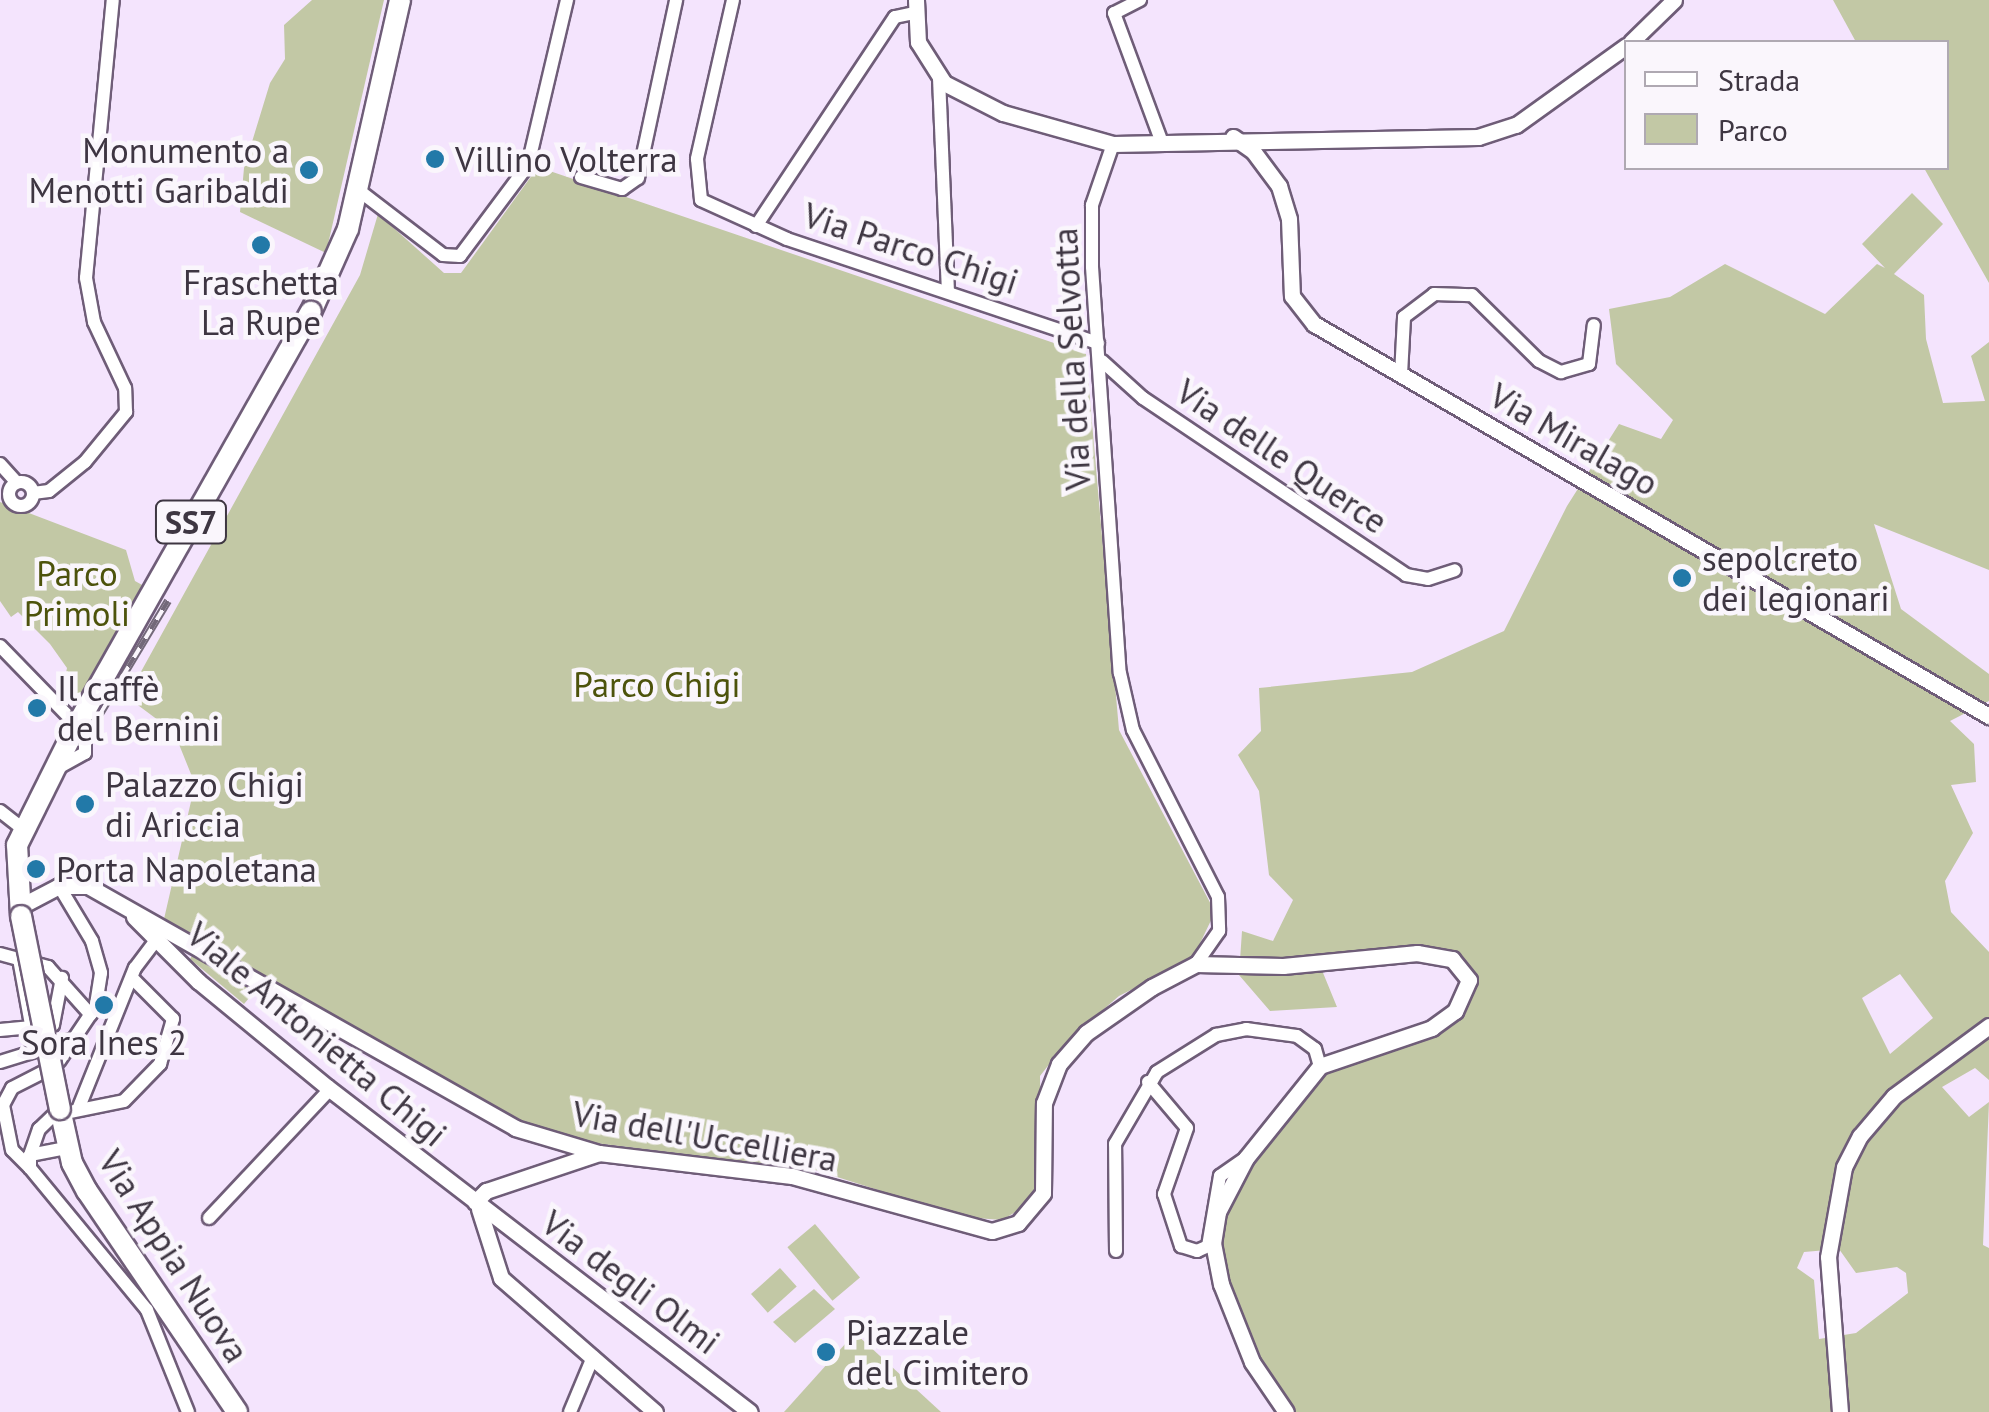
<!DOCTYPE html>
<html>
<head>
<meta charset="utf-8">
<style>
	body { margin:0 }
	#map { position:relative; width:1989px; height:1412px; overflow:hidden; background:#f4e4fd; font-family:"PT Sans",sans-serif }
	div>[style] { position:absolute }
	.green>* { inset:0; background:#c2c8a5; transform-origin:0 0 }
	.roads { filter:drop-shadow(2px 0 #6f5d78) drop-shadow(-2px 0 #6f5d78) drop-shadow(0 2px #6f5d78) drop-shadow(0 -2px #6f5d78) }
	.minor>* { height:12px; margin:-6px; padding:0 6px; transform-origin:6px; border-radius:6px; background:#fff }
	.minor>.ring { margin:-6px; padding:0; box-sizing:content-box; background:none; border:12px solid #fff; border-radius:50% }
	.tertiary>* { height:15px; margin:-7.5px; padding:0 7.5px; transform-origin:7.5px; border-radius:7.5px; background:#fff }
	.primary>* { height:20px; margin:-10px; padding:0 10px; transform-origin:10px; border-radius:10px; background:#fff }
	.rail>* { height:8px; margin-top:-4px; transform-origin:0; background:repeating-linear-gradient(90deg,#faf6fc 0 11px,#736979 0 22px); box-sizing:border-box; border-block:2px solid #736979 }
	.bridges { filter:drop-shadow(2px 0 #6f5d78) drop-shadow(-2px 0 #6f5d78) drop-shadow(0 2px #6f5d78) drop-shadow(0 -2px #6f5d78) }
	.primary-bridge>* { height:20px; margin:-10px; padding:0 10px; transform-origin:10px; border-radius:10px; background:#fff }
	.dots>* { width:28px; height:28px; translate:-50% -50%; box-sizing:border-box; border:5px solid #faf6fc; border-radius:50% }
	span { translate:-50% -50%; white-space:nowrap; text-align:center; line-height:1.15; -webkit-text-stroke:9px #faf6fc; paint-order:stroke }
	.shield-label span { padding:2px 8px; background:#faf6fc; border:2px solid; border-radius:8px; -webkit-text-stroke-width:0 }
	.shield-label { font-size:32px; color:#3e3642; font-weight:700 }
	.poi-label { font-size:35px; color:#3e3642 }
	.right { translate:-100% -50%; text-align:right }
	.left { translate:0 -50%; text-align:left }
	.street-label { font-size:35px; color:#3e3642 }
	.park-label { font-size:35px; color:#4d530c }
	.legend { position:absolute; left:1624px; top:40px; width:325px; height:130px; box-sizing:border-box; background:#faf6fc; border:2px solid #afa9b2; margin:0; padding:12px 18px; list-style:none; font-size:30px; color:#3e3642 }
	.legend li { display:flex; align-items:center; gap:20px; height:50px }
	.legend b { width:50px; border:2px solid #afa9b2 }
</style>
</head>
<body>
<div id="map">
	<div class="green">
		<i style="clip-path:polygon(312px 0,384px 0,326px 253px,240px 212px,244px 168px,270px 83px,285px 59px,284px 25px)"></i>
		<i style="clip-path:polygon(1833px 0,1989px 0,1989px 283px,1924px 168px,1946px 168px,1946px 42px,1856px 42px)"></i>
		<i style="clip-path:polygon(538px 167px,1086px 354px,1119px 730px,1215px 912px,1193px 958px,1119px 996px,1068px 1040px,1040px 1076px,1041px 1165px,1031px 1203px,1002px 1220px,963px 1217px,815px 1170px,595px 1143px,514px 1121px,164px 919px,195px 784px,174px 732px,127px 697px,360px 275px,378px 214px,444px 273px,461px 273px)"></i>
		<i style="clip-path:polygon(evenodd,1912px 193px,1943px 224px,1894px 274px,1924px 295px,1926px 339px,1943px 403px,1985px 401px,1971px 356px,1989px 342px,1989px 570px,1874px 524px,1901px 609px,1989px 674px,1989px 701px,1950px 721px,1974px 744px,1976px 782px,1951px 785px,1973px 833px,1945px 881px,1951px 912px,1989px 952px,1989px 1080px,1975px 1068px,1942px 1087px,1969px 1117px,1989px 1102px,1983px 1245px,1989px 1248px,1989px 1412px,1296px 1412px,1272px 1394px,1221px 1284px,1218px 1212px,1312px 1073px,1432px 1028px,1467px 990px,1446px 957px,1319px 963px,1337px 1007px,1270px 1011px,1239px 975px,1242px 931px,1273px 941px,1293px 900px,1269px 875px,1259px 791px,1238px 755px,1261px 731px,1259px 688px,1412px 672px,1504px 631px,1567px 506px,1619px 424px,1661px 439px,1673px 420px,1616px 364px,1609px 309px,1670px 297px,1725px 264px,1825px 314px,1877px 264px,1885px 268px,1862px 244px,1912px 193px,1900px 974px,1933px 1018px,1890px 1054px,1862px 998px,1900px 974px,1912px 193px,1839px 1249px,1856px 1273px,1897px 1267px,1906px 1273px,1908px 1293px,1856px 1333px,1819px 1339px,1814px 1280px,1797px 1268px,1804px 1252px,1839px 1249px)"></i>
		<i style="clip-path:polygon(0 502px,126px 550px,135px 581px,144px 586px,80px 699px,64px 682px,67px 668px,50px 644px,18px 612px,11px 617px,0 601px)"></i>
		<i style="clip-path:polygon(193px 954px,214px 966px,255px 991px,244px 1004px,190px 959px)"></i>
		<i style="left:815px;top:1224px;width:70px;height:36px;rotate:50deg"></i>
		<i style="left:780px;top:1268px;width:25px;height:39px;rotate:48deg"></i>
		<i style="clip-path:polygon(814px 1289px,835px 1309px,795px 1343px,773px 1322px)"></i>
		<i style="clip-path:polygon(855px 1333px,941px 1412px,784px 1412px)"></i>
	</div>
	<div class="roads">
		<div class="minor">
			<i style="left:733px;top:0;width:163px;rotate:102.8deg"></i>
			<i style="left:697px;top:159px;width:41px;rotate:84.4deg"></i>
			<i style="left:701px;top:200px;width:94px;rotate:24.4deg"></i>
			<i style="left:787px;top:239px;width:328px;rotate:18.5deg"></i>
			<i style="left:1140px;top:0;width:29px;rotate:153deg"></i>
			<i style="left:1114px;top:13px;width:135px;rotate:69.7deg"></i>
			<i style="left:939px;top:78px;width:213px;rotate:87.6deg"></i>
			<i style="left:1113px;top:144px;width:65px;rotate:109deg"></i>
			<i style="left:1092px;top:205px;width:62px;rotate:90deg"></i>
			<i style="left:1092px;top:267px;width:407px;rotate:86.1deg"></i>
			<i style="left:1120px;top:673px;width:58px;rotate:77.2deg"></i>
			<i style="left:1133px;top:730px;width:187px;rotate:63deg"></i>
			<i style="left:1218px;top:897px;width:34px;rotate:88deg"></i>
			<i style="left:1219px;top:931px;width:40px;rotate:124.9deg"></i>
			<i style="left:581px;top:177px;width:43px;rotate:16.3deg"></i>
			<i style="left:622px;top:189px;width:19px;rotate:-35deg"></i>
			<i style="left:638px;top:178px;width:182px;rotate:-77.9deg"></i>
			<i style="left:357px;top:189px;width:108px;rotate:37.5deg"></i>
			<i style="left:443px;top:255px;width:17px;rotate:3deg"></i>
			<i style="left:460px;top:256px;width:114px;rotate:-53.2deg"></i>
			<i style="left:528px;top:165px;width:170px;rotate:-76.7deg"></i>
			<i style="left:756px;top:226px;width:251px;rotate:-56.4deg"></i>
			<i style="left:895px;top:17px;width:19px;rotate:-12deg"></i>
			<i style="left:1102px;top:361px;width:55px;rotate:42.1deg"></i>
			<i style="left:1143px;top:398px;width:317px;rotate:33.9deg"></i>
			<i style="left:1406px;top:575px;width:22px;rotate:10deg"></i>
			<i style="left:1428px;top:579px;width:28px;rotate:-18deg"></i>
			<i style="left:1401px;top:375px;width:58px;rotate:-87deg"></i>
			<i style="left:1404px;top:317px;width:38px;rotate:-37deg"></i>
			<i style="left:1434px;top:294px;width:38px;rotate:2deg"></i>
			<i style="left:1472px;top:295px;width:94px;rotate:44.6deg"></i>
			<i style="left:1539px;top:361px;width:25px;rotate:27deg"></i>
			<i style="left:1561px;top:372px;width:29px;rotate:-16deg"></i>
			<i style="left:1589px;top:364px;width:39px;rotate:-83deg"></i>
			<i style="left:0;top:464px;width:25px;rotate:48deg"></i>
			<i class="ring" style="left:9px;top:482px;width:12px;height:12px"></i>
			<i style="left:33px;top:493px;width:16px;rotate:-7deg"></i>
			<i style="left:49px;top:491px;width:46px;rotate:-38.9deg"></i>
			<i style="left:85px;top:462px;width:65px;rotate:-50.6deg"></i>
			<i style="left:126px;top:412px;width:24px;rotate:-92deg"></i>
			<i style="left:125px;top:388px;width:73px;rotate:-115.2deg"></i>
			<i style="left:94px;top:322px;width:45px;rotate:-100.3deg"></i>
			<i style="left:86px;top:278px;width:279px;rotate:-84.5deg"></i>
			<i style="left:0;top:646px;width:99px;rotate:45.8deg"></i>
			<i style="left:56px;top:769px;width:33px;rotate:-29deg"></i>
			<i style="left:85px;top:753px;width:22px;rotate:-90deg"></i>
			<i style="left:0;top:811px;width:28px;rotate:38deg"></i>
			<i style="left:59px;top:886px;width:64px;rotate:59deg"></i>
			<i style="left:92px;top:941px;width:33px;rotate:74deg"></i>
			<i style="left:101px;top:973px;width:33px;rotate:99deg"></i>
			<i style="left:96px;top:1006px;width:66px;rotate:123.9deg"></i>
			<i style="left:0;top:954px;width:50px;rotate:15.2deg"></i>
			<i style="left:48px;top:967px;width:64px;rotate:48.1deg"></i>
			<i style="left:19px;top:959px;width:72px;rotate:79.6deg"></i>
			<i style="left:0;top:1030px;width:53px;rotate:-5.4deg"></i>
			<i style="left:53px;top:1025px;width:48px;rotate:-79.2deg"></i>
			<i style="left:0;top:1062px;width:81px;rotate:-17.3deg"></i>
			<i style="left:1148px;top:1082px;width:60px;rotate:49.7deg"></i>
			<i style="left:1187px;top:1128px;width:70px;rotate:109.2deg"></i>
			<i style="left:1164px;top:1194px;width:55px;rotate:71.9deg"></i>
			<i style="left:1181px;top:1246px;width:17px;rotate:17deg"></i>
			<i style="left:1197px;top:1251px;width:12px;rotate:-24deg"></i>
			<i style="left:1208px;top:1246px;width:71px;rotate:-80.3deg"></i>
			<i style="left:1220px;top:1176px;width:32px;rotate:-35deg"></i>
			<i style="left:79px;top:1107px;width:150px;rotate:-68.1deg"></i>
			<i style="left:135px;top:968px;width:35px;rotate:-53deg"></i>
			<i style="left:60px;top:1109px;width:29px;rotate:136deg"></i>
			<i style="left:39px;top:1129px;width:28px;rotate:109deg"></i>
			<i style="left:30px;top:1155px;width:38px;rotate:-11deg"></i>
			<i style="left:60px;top:1114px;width:65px;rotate:-11.5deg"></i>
			<i style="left:124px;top:1101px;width:52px;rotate:-45.8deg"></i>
			<i style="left:160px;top:1064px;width:47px;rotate:-73.9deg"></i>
			<i style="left:173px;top:1019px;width:55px;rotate:-135deg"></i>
			<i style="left:30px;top:1155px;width:13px;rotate:90deg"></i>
			<i style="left:30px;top:1168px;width:184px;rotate:50.5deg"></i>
			<i style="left:147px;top:1310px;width:110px;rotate:68.1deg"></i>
			<i style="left:30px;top:1168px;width:25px;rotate:-135deg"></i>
			<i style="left:12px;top:1150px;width:46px;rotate:-101.3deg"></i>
			<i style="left:3px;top:1105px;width:19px;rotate:-62deg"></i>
			<i style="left:12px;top:1088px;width:36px;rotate:-27deg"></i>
			<i style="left:209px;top:1218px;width:175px;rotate:-46.8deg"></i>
			<i style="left:1116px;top:1251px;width:107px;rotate:-90.5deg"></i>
			<i style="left:1115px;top:1144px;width:83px;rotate:-59.7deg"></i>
			<i style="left:1157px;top:1072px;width:70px;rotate:-32.1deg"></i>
			<i style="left:1216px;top:1035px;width:31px;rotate:-11deg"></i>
			<i style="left:1246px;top:1029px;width:51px;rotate:7.8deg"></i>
			<i style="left:1297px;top:1036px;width:22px;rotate:36deg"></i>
			<i style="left:1315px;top:1049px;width:18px;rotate:74deg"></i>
			<i style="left:570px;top:1412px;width:60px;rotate:-67.3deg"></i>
		</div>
		<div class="tertiary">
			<i style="left:916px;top:0;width:42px;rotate:87.3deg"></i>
			<i style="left:918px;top:42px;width:49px;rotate:57.6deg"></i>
			<i style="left:944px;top:83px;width:66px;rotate:27deg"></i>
			<i style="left:1003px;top:113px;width:114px;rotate:15.7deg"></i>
			<i style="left:1113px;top:144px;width:365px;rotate:-1.1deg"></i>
			<i style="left:1478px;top:137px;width:40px;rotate:-18deg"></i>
			<i style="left:1516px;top:125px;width:135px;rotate:-35.7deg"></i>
			<i style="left:1631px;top:42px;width:60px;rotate:-44.3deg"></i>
			<i style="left:1233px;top:137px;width:24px;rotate:35deg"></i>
			<i style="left:1253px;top:151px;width:44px;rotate:53.4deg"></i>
			<i style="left:1279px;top:186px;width:34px;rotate:73deg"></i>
			<i style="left:1289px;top:219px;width:77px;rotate:87.8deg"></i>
			<i style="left:1292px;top:296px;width:36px;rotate:52deg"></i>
			<i style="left:1314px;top:324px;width:781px;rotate:30.15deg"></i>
			<i style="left:19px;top:907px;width:45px;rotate:-27.7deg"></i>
			<i style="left:59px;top:886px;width:29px"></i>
			<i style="left:88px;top:886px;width:491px;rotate:29.5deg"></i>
			<i style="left:515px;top:1128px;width:88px;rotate:16.6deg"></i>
			<i style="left:599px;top:1153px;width:194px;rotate:6.8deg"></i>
			<i style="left:792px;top:1176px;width:207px;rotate:15.4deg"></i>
			<i style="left:992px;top:1231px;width:27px;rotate:-17deg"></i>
			<i style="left:1018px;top:1223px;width:39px;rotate:-50deg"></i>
			<i style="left:1043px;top:1193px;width:90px;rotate:-89.4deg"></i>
			<i style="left:1044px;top:1103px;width:42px;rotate:-69deg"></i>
			<i style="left:1059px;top:1064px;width:41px;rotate:-48.9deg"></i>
			<i style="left:1086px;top:1033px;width:80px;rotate:-34.9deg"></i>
			<i style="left:1152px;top:987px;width:50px;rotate:-27.6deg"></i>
			<i style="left:1196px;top:964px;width:87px;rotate:1.3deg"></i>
			<i style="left:1283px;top:966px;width:135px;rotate:-5.5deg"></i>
			<i style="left:1417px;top:953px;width:36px;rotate:10deg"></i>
			<i style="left:1452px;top:959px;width:27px;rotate:51deg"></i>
			<i style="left:1469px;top:980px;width:34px;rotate:114deg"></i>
			<i style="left:1455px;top:1011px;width:29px;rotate:144deg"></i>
			<i style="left:1432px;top:1028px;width:118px;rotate:161.3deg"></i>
			<i style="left:1320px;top:1066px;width:118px;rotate:128.8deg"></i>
			<i style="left:1246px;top:1158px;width:61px;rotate:117.4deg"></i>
			<i style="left:1218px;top:1212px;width:31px;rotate:99deg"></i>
			<i style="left:1213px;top:1243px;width:42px;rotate:79deg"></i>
			<i style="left:1221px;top:1284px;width:84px;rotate:68.3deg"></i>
			<i style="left:1252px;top:1362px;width:60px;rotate:55.8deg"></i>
			<i style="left:134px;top:917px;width:91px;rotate:45deg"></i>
			<i style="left:198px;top:981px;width:167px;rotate:39.4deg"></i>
			<i style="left:327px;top:1087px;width:533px;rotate:37.54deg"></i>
			<i style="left:475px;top:1202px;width:16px;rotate:-45deg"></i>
			<i style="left:486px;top:1191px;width:119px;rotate:-18.6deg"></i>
			<i style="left:479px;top:1209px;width:72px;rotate:72.3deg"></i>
			<i style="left:501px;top:1278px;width:204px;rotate:41deg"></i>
			<i style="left:1840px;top:1412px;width:155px;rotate:-94.4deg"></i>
			<i style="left:1828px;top:1257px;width:91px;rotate:-79.9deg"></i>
			<i style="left:1844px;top:1167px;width:35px;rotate:-63deg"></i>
			<i style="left:1860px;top:1136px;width:52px;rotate:-49.6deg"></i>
			<i style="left:1894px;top:1096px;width:118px;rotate:-36.4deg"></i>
		</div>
		<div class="primary">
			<i style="left:311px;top:312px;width:91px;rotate:-66deg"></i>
			<i style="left:348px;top:229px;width:235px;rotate:-77.2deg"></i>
			<i style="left:21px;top:916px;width:71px;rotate:-93.2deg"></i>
			<i style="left:17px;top:845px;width:126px;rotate:-63.6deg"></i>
			<i style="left:60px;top:1109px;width:55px;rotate:77.5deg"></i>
			<i style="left:72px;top:1163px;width:32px;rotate:62deg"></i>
			<i style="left:87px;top:1191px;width:267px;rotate:55.8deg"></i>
		</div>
	</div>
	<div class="rail">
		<i style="left:100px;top:714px;width:132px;rotate:-59deg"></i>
	</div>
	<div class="bridges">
		<div class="primary-bridge">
			<i style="left:73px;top:732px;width:483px;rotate:-60.5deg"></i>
			<i style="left:21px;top:916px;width:197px;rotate:78.6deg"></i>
		</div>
	</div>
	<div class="dots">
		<i style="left:435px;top:159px;background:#2279a8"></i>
		<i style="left:309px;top:170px;background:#2279a8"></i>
		<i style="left:261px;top:245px;background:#2279a8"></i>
		<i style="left:1682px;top:578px;background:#2279a8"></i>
		<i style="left:37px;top:708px;background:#2279a8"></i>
		<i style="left:85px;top:804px;background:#2279a8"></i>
		<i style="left:36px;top:869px;background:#2279a8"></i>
		<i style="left:104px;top:1005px;background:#2279a8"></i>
		<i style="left:826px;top:1352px;background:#2279a8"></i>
	</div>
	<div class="shield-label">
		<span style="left:191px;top:522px">SS7</span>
	</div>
	<div class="poi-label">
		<span class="right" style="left:289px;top:170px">Monumento a<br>Menotti Garibaldi</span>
		<span class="left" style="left:455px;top:159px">Villino Volterra</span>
		<span style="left:261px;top:302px">Fraschetta<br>La Rupe</span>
		<span class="left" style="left:1702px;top:578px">sepolcreto<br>dei legionari</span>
		<span class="left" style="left:57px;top:708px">Il caffè<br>del Bernini</span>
		<span class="left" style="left:105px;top:804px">Palazzo Chigi<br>di Ariccia</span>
		<span class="left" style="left:56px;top:869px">Porta Napoletana</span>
		<span style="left:104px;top:1042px">Sora Ines 2</span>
		<span class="left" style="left:846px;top:1352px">Piazzale<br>del Cimitero</span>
	</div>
	<div class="street-label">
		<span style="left:911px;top:248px;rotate:18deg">Via Parco Chigi</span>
		<span style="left:1071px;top:359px;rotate:-93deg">Via della Selvotta</span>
		<span style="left:1574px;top:439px;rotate:30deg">Via Miralago</span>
		<span style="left:1282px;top:456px;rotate:34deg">Via delle Querce</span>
		<span style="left:317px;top:1034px;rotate:40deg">Viale Antonietta Chigi</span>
		<span style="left:705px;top:1136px;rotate:10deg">Via dell'Uccelliera</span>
		<span style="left:174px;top:1256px;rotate:57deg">Via Appia Nuova</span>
		<span style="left:631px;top:1282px;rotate:37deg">Via degli Olmi</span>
	</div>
	<div class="park-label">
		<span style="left:77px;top:593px">Parco<br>Primoli</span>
		<span style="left:657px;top:684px">Parco Chigi</span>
	</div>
	<ul class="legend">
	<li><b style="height:12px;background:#fff"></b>Strada</li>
	<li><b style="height:28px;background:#c2c8a5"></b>Parco</li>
	</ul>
</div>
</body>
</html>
